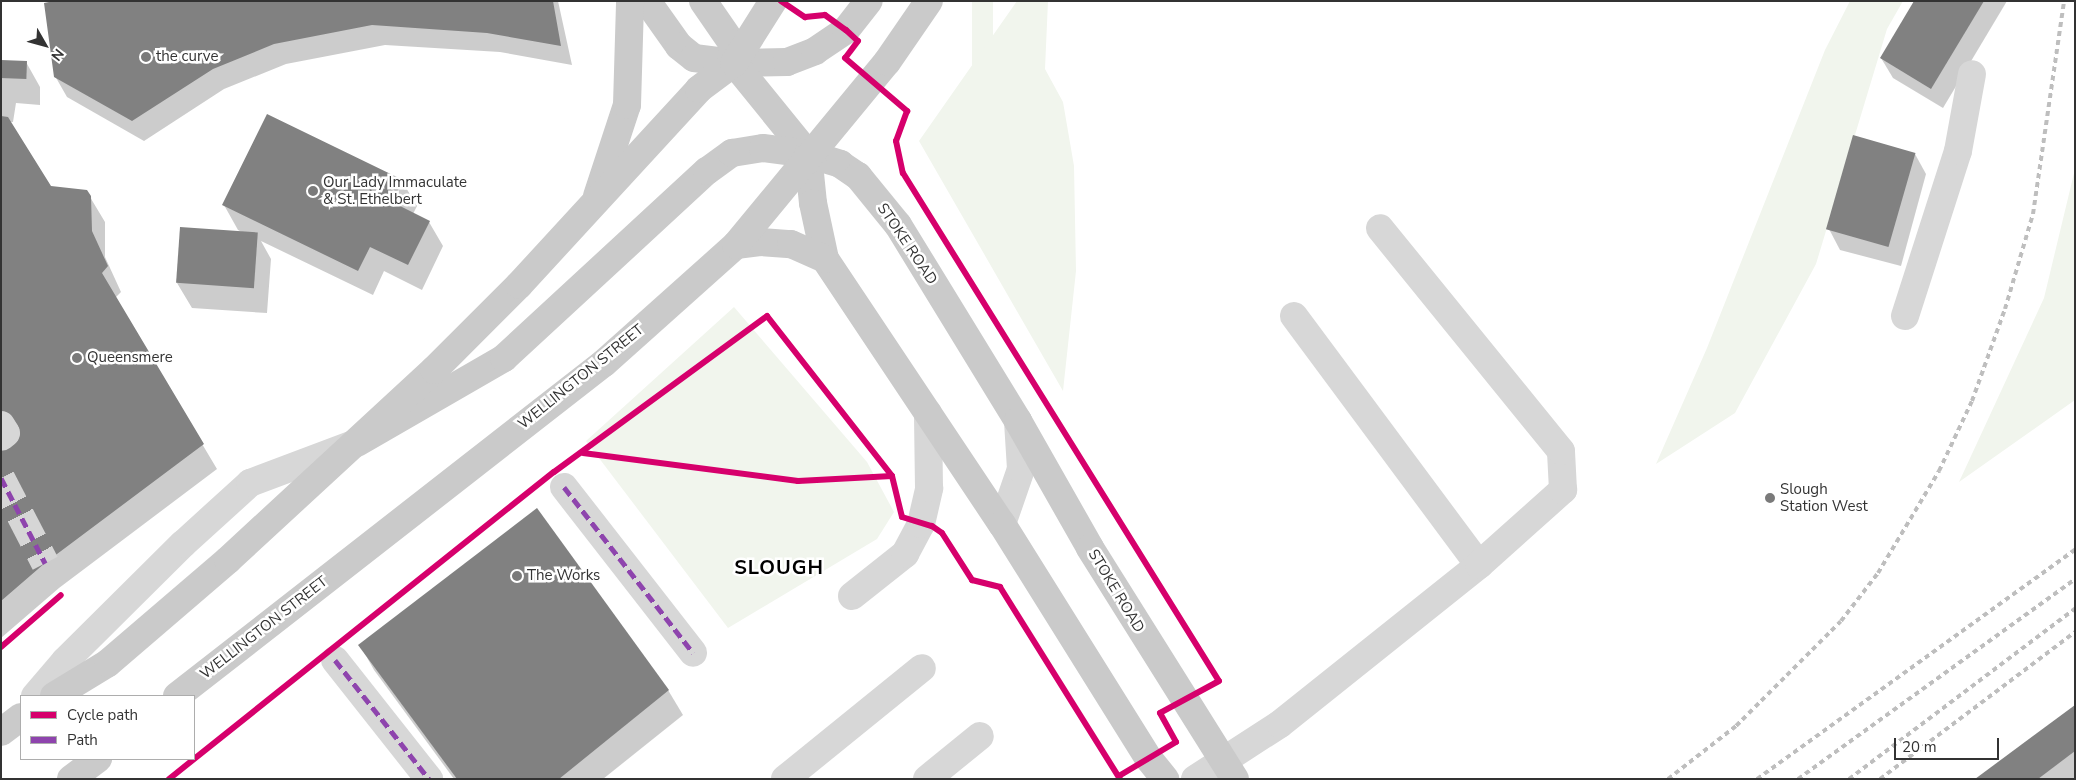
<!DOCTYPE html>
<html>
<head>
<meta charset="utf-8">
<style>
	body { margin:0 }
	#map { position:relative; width:2076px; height:780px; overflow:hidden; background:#fff; font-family:"Nunito Sans",sans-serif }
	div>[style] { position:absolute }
	.green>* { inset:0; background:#f1f5ed; transform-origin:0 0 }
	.shadow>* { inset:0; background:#0003 }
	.building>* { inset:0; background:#818181; transform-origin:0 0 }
	.minor-tunnel>* { height:28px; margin-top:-14px; transform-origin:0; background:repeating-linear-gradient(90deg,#d6d6d6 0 28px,transparent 0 42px) }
	.minor>* { height:28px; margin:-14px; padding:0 14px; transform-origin:14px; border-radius:14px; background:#d7d7d7 }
	.major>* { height:28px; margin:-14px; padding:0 14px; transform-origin:14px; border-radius:14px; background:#cacaca }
	.rail>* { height:4px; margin-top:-2px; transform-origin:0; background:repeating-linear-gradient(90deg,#bebebe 0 5px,transparent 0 9px) }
	.quiet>* { height:5px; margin-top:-2.5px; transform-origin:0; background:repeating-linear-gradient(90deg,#8e44ad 0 10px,transparent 0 15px) }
	.cycleway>* { height:6px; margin:-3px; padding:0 3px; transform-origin:3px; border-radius:3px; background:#d6006c }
	.dots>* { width:14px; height:14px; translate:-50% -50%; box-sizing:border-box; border:2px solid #fff; border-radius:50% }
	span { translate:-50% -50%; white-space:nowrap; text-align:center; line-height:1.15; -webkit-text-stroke:5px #fff; paint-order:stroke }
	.poi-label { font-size:15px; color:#333 }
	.left { translate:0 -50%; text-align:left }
	.street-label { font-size:15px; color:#333 }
	.district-label { font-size:20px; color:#000; font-weight:700; letter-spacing:1px }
	.frame { position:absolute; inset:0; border:2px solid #333; pointer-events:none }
	.legend { position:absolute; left:20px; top:695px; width:175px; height:65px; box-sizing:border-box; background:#fff; border:1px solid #adadad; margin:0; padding:6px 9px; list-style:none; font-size:15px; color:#333 }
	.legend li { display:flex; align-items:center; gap:10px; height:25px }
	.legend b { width:25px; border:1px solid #adadad }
	.north { position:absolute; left:20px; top:20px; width:50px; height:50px; -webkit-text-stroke:4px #fff; paint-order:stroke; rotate:128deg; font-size:14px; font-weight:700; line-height:20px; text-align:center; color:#333 }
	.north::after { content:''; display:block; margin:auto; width:18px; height:22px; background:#333; clip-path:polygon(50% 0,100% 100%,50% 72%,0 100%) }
	.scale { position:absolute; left:1894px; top:738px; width:105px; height:22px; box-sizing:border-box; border:2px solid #333; border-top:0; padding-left:6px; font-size:15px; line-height:18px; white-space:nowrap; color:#333; -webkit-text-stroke:4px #fff; paint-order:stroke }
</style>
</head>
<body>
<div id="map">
	<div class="green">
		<i style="left:972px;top:1px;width:21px;height:112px"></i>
		<i style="clip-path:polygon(1017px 1px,1048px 1px,1045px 69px,1063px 102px,1074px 166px,1076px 271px,1063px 391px,919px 141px)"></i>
		<i style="clip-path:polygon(1850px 1px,1903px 1px,1887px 29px,1816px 264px,1735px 413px,1656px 464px,1707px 348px,1825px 50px)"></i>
		<i style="clip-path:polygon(2075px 169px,2075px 400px,1959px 482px,2044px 298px)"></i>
		<i style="clip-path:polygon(734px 307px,867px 462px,894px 512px,877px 539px,728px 628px,586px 441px)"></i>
	</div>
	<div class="shadow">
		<i style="clip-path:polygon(61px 1px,558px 1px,572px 65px,500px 52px,385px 45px,286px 64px,224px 89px,144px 141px,67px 97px,55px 76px)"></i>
		<i style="clip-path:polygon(1916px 1px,2007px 1px,1943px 108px,1893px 78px,1881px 58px)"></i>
		<i style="clip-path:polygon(1px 61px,26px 62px,40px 87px,40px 105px,16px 103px,13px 122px,10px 122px,50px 188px,90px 197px,105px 222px,105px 257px,121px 292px,115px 298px,217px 469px,59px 588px,1px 638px)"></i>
		<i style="clip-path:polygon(1915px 154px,1926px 174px,1901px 266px,1840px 250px,1829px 229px)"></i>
		<i style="clip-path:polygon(402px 181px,417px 206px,413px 214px,429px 222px,443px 246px,422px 290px,384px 271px,373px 295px,261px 241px,271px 259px,267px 313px,192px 308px,177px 283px,244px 233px,238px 230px,224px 205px)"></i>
		<i style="clip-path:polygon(360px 645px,668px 690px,683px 715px,603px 779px,454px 779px,374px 670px)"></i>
		<i style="clip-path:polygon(2075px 706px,2075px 779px,1979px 779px)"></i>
	</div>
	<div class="building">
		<i style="clip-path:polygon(54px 1px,553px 1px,561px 46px,487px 33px,372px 25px,274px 44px,213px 69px,132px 121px,54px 77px,44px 3px)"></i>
		<i style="clip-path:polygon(1914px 1px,1984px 1px,1931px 89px,1880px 58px)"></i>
		<i style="left:1px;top:60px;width:26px;height:18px;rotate:2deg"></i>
		<i style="clip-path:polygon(267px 114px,403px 180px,392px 202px,430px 221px,408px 265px,370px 247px,358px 271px,222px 205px)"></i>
		<i style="clip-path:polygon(1px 116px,8px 117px,51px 186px,87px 190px,91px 196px,92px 231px,108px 266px,102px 273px,204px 444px,45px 563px,1px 601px)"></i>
		<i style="left:1853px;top:135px;width:65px;height:98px;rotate:16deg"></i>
		<i style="left:180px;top:227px;width:78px;height:56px;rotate:4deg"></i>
		<i style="clip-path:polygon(537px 508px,669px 690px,559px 779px,457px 779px,358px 645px)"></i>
		<i style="clip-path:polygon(2075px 705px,2075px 751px,2038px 779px,1975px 779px)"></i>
	</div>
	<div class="minor-tunnel">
		<i style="left:1px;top:478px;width:96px;rotate:62.6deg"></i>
	</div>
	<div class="minor">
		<i style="left:1294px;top:316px;width:310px;rotate:53.4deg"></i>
		<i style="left:1905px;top:316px;width:173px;rotate:-72.2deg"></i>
		<i style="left:1958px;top:151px;width:78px;rotate:-79.7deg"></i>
		<i style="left:1px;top:425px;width:9px;rotate:58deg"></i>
		<i style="left:6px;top:433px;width:6px;rotate:141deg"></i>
		<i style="left:564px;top:487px;width:210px;rotate:52.1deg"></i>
		<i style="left:1002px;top:524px;width:58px;rotate:-70.9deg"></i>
		<i style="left:1021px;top:469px;width:48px;rotate:-93.6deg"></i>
		<i style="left:852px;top:596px;width:68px;rotate:-38.4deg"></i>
		<i style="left:905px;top:554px;width:34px;rotate:-62deg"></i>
		<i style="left:921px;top:524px;width:37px;rotate:-77deg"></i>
		<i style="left:929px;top:488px;width:75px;rotate:-90.8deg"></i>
		<i style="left:335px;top:660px;width:152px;rotate:51.7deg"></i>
		<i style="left:35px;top:696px;width:46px;rotate:-49.4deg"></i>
		<i style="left:65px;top:661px;width:166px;rotate:-44.8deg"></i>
		<i style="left:183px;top:544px;width:91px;rotate:-42.3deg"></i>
		<i style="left:250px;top:483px;width:111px;rotate:-20.6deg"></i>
		<i style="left:785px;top:779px;width:176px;rotate:-39deg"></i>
		<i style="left:927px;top:779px;width:68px;rotate:-39.1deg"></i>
		<i style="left:1195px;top:779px;width:101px;rotate:-32.9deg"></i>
		<i style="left:1280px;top:724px;width:255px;rotate:-38.6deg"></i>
		<i style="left:1479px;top:565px;width:113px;rotate:-41.8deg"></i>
		<i style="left:1563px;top:490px;width:39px;rotate:-93deg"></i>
		<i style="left:1561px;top:451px;width:287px;rotate:-129.1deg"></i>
	</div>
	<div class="major">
		<i style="left:647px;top:1px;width:55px;rotate:54.6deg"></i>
		<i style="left:679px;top:46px;width:19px;rotate:39deg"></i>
		<i style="left:694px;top:58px;width:40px;rotate:7.1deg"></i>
		<i style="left:734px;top:63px;width:53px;rotate:-1.1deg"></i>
		<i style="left:787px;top:62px;width:30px;rotate:-21deg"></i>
		<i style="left:815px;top:51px;width:37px;rotate:-34deg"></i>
		<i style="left:846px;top:30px;width:37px;rotate:-52deg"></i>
		<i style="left:703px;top:1px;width:51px;rotate:55.4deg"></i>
		<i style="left:732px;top:43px;width:20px;rotate:84deg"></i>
		<i style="left:734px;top:63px;width:117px;rotate:50.9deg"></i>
		<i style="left:808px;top:154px;width:49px;rotate:84.2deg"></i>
		<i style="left:813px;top:203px;width:57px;rotate:77.9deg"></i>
		<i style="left:825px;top:259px;width:319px;rotate:56.3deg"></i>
		<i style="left:1002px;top:524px;width:277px;rotate:58deg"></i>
		<i style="left:1149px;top:759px;width:26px;rotate:51deg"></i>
		<i style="left:597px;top:196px;width:96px;rotate:-71.8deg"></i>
		<i style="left:627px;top:105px;width:104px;rotate:-88.3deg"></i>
		<i style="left:736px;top:245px;width:24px;rotate:-7deg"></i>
		<i style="left:760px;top:242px;width:31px;rotate:4deg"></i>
		<i style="left:791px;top:244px;width:37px;rotate:24deg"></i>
		<i style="left:357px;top:443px;width:170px;rotate:-30deg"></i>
		<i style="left:504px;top:358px;width:276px;rotate:-42.7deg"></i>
		<i style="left:707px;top:171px;width:31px;rotate:-36deg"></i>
		<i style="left:732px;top:153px;width:31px;rotate:-9deg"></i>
		<i style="left:763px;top:148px;width:45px;rotate:7.6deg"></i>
		<i style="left:808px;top:154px;width:34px;rotate:17deg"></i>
		<i style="left:840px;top:164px;width:22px;rotate:34deg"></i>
		<i style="left:858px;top:176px;width:63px;rotate:50.8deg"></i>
		<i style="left:898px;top:225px;width:230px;rotate:58.5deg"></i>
		<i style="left:1018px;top:421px;width:146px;rotate:60.4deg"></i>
		<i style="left:1090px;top:548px;width:273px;rotate:57.9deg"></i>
		<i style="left:54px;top:696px;width:63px;rotate:-31.4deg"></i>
		<i style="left:108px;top:663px;width:158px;rotate:-40.6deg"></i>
		<i style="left:228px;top:560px;width:280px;rotate:-42.7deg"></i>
		<i style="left:434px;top:370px;width:120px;rotate:-45deg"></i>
		<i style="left:519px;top:285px;width:266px;rotate:-47.4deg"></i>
		<i style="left:699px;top:89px;width:44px;rotate:-36.6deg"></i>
		<i style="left:734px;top:63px;width:73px;rotate:-57.8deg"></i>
		<i style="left:177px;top:696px;width:541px;rotate:-37.95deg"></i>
		<i style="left:604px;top:363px;width:177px;rotate:-41.8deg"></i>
		<i style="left:736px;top:245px;width:237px;rotate:-50.5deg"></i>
		<i style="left:887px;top:62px;width:74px;rotate:-55.5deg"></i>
		<i style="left:1px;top:732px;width:25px;rotate:-37deg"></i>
		<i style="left:71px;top:779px;width:34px;rotate:-37deg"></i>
	</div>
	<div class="rail">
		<i style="left:1668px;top:779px;width:86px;rotate:-37.9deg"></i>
		<i style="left:1736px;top:726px;width:148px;rotate:-45deg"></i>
		<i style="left:1841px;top:621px;width:61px;rotate:-52.4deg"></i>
		<i style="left:1878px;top:573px;width:119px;rotate:-59.1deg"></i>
		<i style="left:1939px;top:471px;width:77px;rotate:-64.8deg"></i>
		<i style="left:1972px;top:401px;width:98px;rotate:-70.3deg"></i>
		<i style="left:2005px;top:309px;width:99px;rotate:-73.6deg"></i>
		<i style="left:2033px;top:214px;width:215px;rotate:-81.7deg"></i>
		<i style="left:1757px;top:779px;width:392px;rotate:-35.8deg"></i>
		<i style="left:1798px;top:779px;width:342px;rotate:-35.8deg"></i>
		<i style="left:1849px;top:779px;width:283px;rotate:-37deg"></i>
		<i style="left:1880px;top:779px;width:244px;rotate:-37deg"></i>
	</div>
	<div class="quiet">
		<i style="left:1px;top:478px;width:96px;rotate:62.6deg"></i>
		<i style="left:564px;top:487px;width:210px;rotate:52.1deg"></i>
		<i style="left:335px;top:660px;width:152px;rotate:51.7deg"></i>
	</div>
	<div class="cycleway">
		<i style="left:781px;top:1px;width:29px;rotate:34deg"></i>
		<i style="left:805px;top:17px;width:20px;rotate:-6deg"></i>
		<i style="left:825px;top:15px;width:26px;rotate:36deg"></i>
		<i style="left:846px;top:30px;width:16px;rotate:43deg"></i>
		<i style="left:858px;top:41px;width:21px;rotate:127deg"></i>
		<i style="left:845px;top:58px;width:82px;rotate:40.5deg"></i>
		<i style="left:907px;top:111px;width:32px;rotate:110deg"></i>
		<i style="left:896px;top:141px;width:33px;rotate:78deg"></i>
		<i style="left:903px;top:173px;width:598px;rotate:58.12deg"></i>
		<i style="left:1219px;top:681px;width:67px;rotate:151.5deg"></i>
		<i style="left:1160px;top:713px;width:33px;rotate:61deg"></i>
		<i style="left:1176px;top:742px;width:66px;rotate:149.2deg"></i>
		<i style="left:583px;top:453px;width:217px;rotate:7.4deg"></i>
		<i style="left:798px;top:481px;width:94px;rotate:-3deg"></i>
		<i style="left:892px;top:476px;width:42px;rotate:76.3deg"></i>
		<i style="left:902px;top:517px;width:31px;rotate:17deg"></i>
		<i style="left:932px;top:526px;width:12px;rotate:35deg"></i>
		<i style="left:942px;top:533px;width:56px;rotate:57.4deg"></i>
		<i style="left:972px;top:580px;width:29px;rotate:14deg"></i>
		<i style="left:1000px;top:587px;width:226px;rotate:58deg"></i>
		<i style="left:1px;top:647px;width:79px;rotate:-40.9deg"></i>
		<i style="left:169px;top:779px;width:492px;rotate:-38.6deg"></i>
		<i style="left:554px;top:472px;width:264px;rotate:-36.2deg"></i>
		<i style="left:767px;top:316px;width:203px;rotate:52deg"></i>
	</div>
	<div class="dots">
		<i style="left:146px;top:57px;background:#7a7a7a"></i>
		<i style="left:313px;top:191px;background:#7a7a7a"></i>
		<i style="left:77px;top:358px;background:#7a7a7a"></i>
		<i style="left:1770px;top:498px;background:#7a7a7a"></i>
		<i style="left:517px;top:576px;background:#7a7a7a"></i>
	</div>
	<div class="poi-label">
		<span class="left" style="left:156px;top:57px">the curve</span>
		<span class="left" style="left:323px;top:191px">Our Lady Immaculate<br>&amp; St. Ethelbert</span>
		<span class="left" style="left:87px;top:358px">Queensmere</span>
		<span class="left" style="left:1780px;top:498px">Slough<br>Station West</span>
		<span class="left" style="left:527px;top:576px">The Works</span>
	</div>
	<div class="street-label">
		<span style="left:907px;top:244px;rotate:56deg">STOKE ROAD</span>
		<span style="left:581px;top:377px;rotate:-39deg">WELLINGTON STREET</span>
		<span style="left:1116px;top:591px;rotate:59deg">STOKE ROAD</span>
		<span style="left:264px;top:628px;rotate:-38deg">WELLINGTON STREET</span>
	</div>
	<div class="district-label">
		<span style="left:779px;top:567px">SLOUGH</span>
	</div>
	<div class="frame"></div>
	<ul class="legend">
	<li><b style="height:6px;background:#d6006c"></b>Cycle path</li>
	<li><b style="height:6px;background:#8e44ad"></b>Path</li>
	</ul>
	<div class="north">N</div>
	<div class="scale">20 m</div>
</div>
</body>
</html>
